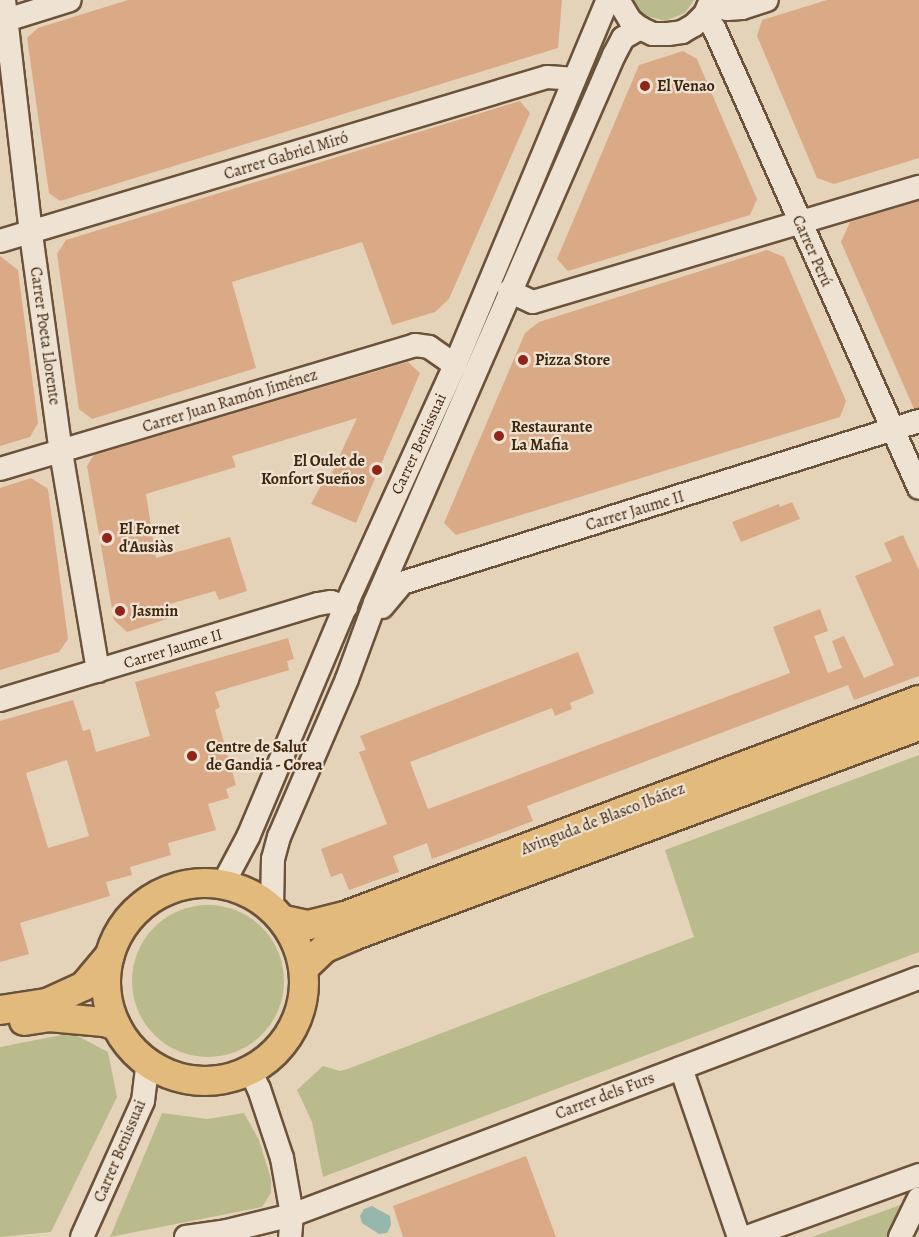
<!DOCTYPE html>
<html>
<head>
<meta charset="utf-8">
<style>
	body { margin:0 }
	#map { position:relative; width:919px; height:1237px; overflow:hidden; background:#e5d3b9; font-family:Alegreya,serif }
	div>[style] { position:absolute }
	.green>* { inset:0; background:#b9bb8c }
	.round { border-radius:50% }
	.water>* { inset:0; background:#96b8ac }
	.building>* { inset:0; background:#daa986 }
	.roads { filter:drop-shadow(2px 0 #6b523a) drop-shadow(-2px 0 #6b523a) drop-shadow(0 2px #6b523a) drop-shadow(0 -2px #6b523a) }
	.minor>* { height:22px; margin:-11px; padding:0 11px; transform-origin:11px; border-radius:11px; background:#eee2d2 }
	.major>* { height:28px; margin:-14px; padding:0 14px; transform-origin:14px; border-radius:14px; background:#e2ba7c }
	.major>.ring { margin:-14px; padding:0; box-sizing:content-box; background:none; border:28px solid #e2ba7c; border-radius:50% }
	.dots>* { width:16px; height:16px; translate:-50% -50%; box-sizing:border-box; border:3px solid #eee2d2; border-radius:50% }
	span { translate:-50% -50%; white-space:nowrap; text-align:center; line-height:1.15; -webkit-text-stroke:4.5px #eee2d2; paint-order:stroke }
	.poi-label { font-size:16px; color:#42270f; font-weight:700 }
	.left { translate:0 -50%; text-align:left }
	.right { translate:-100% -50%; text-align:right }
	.street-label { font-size:16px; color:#42270f }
</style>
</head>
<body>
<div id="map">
	<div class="green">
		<i style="clip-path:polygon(631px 0,694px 0,685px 13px,665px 21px,644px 15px)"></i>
		<i style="clip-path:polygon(919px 755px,919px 952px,323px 1177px,312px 1122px,297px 1090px,323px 1066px,340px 1071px,350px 1068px,694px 937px,665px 850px)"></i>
		<i class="round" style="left:132px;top:905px;width:152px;height:152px"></i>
		<i style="clip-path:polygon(72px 1033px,108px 1052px,117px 1097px,51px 1232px,0 1237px,0 1047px)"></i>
		<i style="clip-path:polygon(162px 1113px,207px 1119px,244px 1113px,259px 1140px,271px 1179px,271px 1193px,262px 1207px,110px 1237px)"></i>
		<i style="clip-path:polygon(903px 1204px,887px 1237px,812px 1237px)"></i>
	</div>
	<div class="water">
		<i style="clip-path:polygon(372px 1206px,390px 1216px,391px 1225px,387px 1233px,379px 1234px,362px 1223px,360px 1216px,364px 1209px)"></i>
	</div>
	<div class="building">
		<i style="clip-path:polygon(128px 0,562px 0,558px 48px,60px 201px,49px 193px,27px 38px,38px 28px)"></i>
		<i style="clip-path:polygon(827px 0,919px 0,919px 158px,834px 184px,817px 178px,757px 36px,762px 20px)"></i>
		<i style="clip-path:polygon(683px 51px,697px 59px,757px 199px,750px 215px,568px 271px,557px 259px,639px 65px)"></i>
		<i style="clip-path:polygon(520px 101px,530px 113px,449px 299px,435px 312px,392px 325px,362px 242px,232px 282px,256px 368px,92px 419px,79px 409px,57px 254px,66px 240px)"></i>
		<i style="clip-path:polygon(919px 201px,919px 408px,914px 409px,841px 242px,850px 222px)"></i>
		<i style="clip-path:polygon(767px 250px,784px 257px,846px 401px,840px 417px,456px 535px,444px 523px,525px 333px,539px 322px)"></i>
		<i style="clip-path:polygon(0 256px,18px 270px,38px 423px,30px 437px,0 446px)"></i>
		<i style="clip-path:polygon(408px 362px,420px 373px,356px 523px,311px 504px,324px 480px,328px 481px,357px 418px,232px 456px,236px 467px,146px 494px,156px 558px,230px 537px,247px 591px,219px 600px,215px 591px,166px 605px,170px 618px,127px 632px,114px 620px,87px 466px,94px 455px)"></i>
		<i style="clip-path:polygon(31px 478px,48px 489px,68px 639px,59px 652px,0 670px,0 488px)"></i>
		<i style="clip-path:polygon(792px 502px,800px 519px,741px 542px,732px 522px,779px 504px,780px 507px)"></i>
		<i style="clip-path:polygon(903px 535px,919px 570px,919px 676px,854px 700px,848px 685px,527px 806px,533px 821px,432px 859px,427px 843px,393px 856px,399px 872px,349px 890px,342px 873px,331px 877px,321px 849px,387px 824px,359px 752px,366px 750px,360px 736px,578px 652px,594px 693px,570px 703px,572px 709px,555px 716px,552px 708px,410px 762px,428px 809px,790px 673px,773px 627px,820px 609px,828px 631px,814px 636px,828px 673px,842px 668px,832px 641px,844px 636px,864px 678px,894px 665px,855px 576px,892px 561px,884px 543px)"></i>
		<i style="clip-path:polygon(evenodd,288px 638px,294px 659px,287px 661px,289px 670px,215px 692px,220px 707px,215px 710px,236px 785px,226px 789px,229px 798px,208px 804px,216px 830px,168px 843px,171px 855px,130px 867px,132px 875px,106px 882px,110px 896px,20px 923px,29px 954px,0 962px,0 721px,73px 700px,83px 731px,90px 729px,96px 752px,150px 736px,135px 682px,288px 638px,67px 760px,89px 836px,48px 848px,26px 773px,67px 760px)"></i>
		<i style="clip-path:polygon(526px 1156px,556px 1237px,403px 1237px,393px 1206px)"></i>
	</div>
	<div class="roads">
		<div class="minor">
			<i style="left:4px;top:0;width:236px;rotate:83.4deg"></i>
			<i style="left:31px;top:234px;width:220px;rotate:82.2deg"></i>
			<i style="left:61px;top:452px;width:222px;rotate:80.4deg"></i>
			<i style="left:618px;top:0;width:23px;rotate:59deg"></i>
			<i style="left:630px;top:20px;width:13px;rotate:39deg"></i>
			<i style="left:640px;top:28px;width:14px;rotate:25deg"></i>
			<i style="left:653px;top:34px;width:15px"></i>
			<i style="left:668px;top:34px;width:14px;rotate:-8deg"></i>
			<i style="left:682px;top:32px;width:14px;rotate:-30deg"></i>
			<i style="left:694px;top:25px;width:16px;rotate:-45deg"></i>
			<i style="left:705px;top:14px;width:15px;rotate:-67deg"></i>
			<i style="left:710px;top:6px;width:17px;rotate:10deg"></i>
			<i style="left:727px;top:9px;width:15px;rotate:-4deg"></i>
			<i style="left:742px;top:8px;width:26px;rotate:-18deg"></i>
			<i style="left:705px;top:14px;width:19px;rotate:58deg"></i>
			<i style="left:715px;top:30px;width:501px;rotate:65.99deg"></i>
			<i style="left:0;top:22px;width:73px;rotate:-17.4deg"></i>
			<i style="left:0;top:241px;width:571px;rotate:-16.69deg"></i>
			<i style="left:547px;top:77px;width:26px;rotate:4deg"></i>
			<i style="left:509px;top:291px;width:26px;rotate:25deg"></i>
			<i style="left:533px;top:302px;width:403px;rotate:-16.6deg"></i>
			<i style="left:0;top:469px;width:433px;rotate:-16.6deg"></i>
			<i style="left:415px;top:345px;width:14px;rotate:8deg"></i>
			<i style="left:429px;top:347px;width:32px;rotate:35deg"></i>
			<i style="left:382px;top:607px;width:31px;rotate:-50deg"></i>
			<i style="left:402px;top:583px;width:542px;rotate:-17.4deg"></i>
			<i style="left:0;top:700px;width:332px;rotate:-16.8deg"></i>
			<i style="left:318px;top:604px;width:13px;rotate:-9deg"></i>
			<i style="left:331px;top:602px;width:16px;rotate:18deg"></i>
			<i style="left:223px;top:884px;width:53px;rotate:-62deg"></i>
			<i style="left:248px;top:837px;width:269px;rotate:-67.1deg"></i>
			<i style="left:353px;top:589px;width:246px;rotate:-65.5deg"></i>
			<i style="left:455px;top:365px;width:396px;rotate:-67.3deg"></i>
			<i style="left:272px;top:909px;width:50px;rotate:-88.9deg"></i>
			<i style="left:273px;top:859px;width:23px;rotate:-75deg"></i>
			<i style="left:279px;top:837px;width:172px;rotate:-66.7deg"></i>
			<i style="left:347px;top:679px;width:81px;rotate:-69.8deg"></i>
			<i style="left:375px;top:603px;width:598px;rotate:-66.44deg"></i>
			<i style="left:614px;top:55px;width:19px;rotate:-62deg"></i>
			<i style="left:623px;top:38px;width:20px;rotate:-30deg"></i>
			<i style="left:681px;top:1068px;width:179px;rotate:71.1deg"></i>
			<i style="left:250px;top:1070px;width:21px;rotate:65deg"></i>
			<i style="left:259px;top:1089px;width:73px;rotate:71.6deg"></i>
			<i style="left:282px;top:1158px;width:58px;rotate:80deg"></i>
			<i style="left:292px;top:1215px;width:22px;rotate:95deg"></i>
			<i style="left:82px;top:1237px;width:149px;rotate:-65.8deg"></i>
			<i style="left:143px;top:1101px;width:38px;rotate:-83deg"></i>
			<i style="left:186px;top:1237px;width:41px;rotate:-8.3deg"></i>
			<i style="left:227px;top:1231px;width:67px;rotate:-13.8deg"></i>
			<i style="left:292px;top:1215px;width:670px;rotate:-20.71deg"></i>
			<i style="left:747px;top:1237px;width:183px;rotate:-19.8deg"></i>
			<i style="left:900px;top:1237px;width:43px;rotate:-64deg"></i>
		</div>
		<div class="major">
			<i class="ring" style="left:106px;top:883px;width:170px;height:170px"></i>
			<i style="left:284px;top:920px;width:25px;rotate:12deg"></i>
			<i style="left:308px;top:925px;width:38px;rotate:-14deg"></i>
			<i style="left:345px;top:916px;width:613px;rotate:-20.62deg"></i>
			<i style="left:304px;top:968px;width:29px;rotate:-44deg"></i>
			<i style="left:325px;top:948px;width:30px;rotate:-23deg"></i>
			<i style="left:353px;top:936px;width:604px;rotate:-20.36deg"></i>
			<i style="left:0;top:1010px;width:48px;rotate:-8.5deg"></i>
			<i style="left:47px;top:1003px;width:41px;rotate:-24.7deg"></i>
			<i style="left:84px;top:986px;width:40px;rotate:-50deg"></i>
			<i style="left:24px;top:1021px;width:25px;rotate:-9deg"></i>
			<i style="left:49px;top:1017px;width:55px;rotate:5.2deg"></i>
			<i style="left:104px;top:1022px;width:13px;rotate:18deg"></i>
		</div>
	</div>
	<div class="dots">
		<i style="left:645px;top:86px;background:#8f2418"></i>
		<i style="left:523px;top:360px;background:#8f2418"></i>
		<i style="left:499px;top:436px;background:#8f2418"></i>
		<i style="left:377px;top:470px;background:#8f2418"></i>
		<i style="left:107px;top:538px;background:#8f2418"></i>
		<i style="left:120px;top:611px;background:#8f2418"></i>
		<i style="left:192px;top:756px;background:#8f2418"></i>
	</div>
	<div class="poi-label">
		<span class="left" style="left:657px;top:86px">El Venao</span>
		<span class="left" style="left:535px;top:360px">Pizza Store</span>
		<span class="left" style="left:511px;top:436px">Restaurante<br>La Mafia</span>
		<span class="right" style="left:365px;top:470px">El Oulet de<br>Konfort Sueños</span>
		<span class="left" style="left:119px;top:538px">El Fornet<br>d'Ausiàs</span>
		<span class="left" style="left:132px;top:611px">Jasmin</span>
		<span class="left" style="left:206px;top:756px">Centre de Salut<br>de Gandia - Corea</span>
	</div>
	<div class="street-label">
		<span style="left:286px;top:156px;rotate:-17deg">Carrer Gabriel Miró</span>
		<span style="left:812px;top:251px;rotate:66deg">Carrer Perú</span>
		<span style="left:45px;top:336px;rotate:82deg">Carrer Poeta Llorente</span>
		<span style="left:230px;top:401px;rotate:-17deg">Carrer Juan Ramón Jiménez</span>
		<span style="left:419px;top:444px;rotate:-65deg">Carrer Benissuai</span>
		<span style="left:635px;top:511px;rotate:-17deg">Carrer Jaume II</span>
		<span style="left:173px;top:649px;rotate:-17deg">Carrer Jaume II</span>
		<span style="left:603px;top:819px;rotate:-21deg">Avinguda de Blasco Ibáñez</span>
		<span style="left:605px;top:1096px;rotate:-21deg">Carrer dels Furs</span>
		<span style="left:120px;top:1151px;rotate:-67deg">Carrer Benissuai</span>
	</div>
</div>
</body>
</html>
